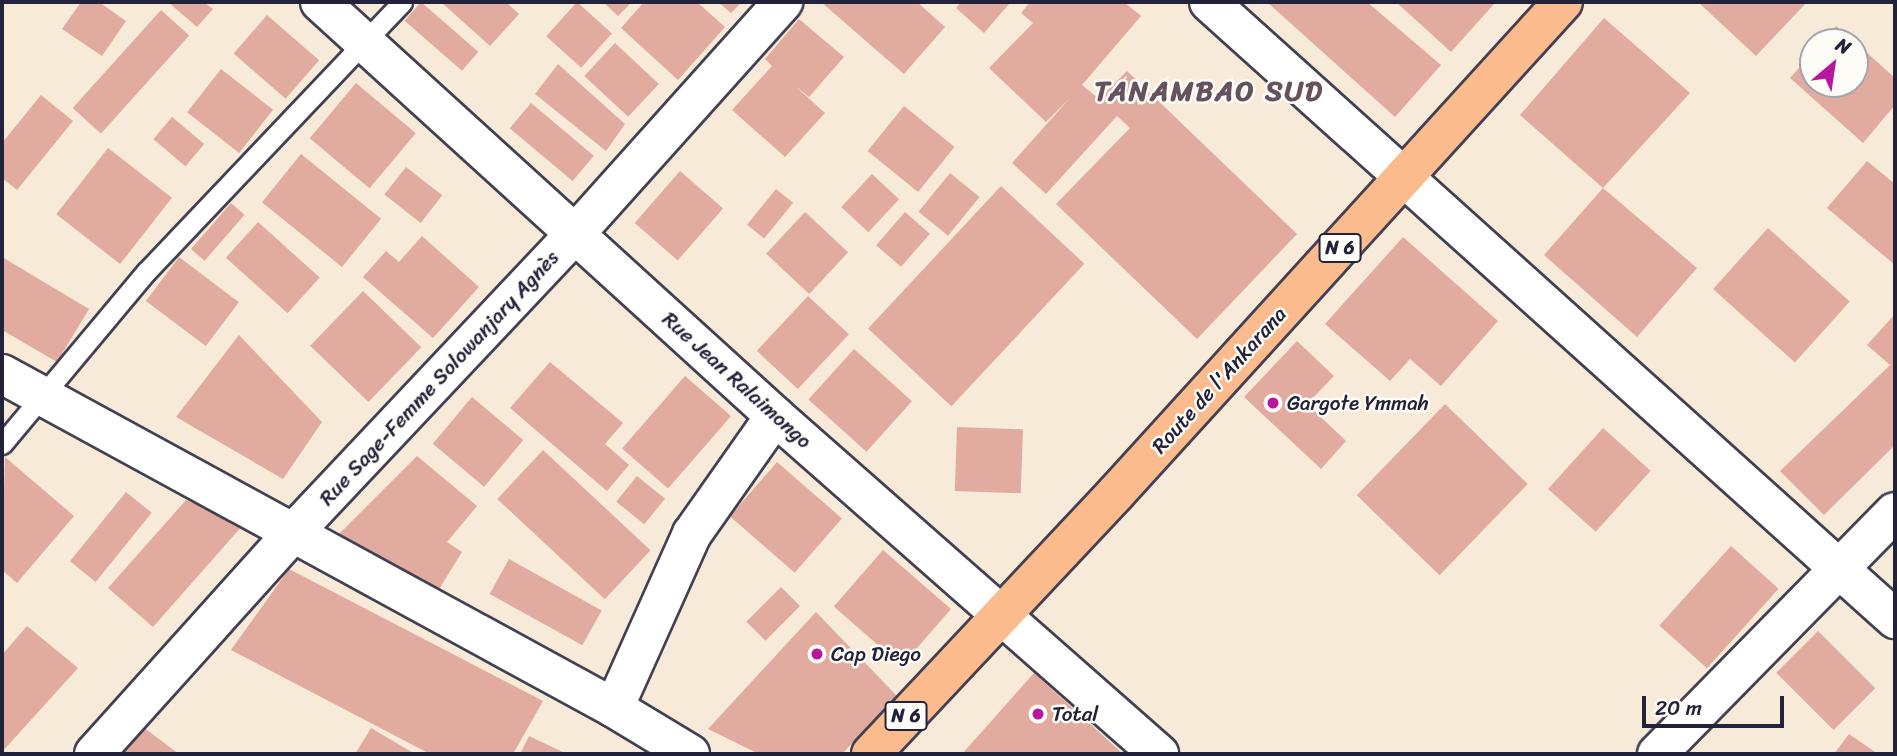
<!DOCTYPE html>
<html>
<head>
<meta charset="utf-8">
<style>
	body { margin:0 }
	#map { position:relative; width:1897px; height:756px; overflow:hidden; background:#f7ead8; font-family:Sriracha,sans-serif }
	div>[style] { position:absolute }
	.building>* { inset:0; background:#e1aba0; transform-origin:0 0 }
	.roads { filter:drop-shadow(2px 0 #424053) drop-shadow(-2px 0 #424053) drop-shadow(0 2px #424053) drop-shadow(0 -2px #424053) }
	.lane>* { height:19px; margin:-9.5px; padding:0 9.5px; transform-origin:9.5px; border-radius:9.5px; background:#fff }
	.street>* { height:38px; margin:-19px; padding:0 19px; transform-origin:19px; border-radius:19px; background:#fff }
	.primary>* { height:38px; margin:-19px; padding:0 19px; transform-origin:19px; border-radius:19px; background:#fbbb8d }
	.dots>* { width:19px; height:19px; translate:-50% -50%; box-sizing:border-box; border:4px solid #fdfcf7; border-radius:50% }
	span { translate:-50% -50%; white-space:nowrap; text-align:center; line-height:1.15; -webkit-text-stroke:5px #fdfcf7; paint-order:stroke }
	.shield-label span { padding:2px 5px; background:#fdfcf7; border:2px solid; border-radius:5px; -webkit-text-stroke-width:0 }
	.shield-label { font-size:19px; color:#22223b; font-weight:700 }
	.street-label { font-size:21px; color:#22223b }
	.poi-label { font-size:21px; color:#22223b }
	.left { translate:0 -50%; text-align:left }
	.district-label { font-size:28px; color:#65525e; font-weight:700; letter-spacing:2px }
	.frame { position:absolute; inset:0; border:4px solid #22223b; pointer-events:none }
	.north { position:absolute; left:1799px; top:28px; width:70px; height:70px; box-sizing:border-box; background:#fdfcf7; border:2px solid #a5a5ac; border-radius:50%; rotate:29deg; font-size:19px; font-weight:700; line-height:28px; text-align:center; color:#22223b }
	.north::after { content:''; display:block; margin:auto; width:24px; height:32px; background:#b5179e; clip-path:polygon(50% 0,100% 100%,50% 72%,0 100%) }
	.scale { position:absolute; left:1642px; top:696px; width:142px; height:32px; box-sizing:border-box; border:4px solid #22223b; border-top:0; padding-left:9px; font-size:21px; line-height:24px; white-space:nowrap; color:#22223b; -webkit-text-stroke:5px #fdfcf7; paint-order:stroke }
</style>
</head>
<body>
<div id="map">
	<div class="building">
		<i style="clip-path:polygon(81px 2px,99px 2px,126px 21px,102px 56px,62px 29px)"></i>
		<i style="clip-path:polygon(168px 2px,204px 2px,213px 9px,197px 27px)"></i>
		<i style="left:421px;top:2px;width:76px;height:25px;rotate:41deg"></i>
		<i style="clip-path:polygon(441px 2px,506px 2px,519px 14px,490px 46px)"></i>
		<i style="left:577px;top:2px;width:47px;height:46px;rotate:42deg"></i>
		<i style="clip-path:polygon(603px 2px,632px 2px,618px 16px)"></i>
		<i style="clip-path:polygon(644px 2px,697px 2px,725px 27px,678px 80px,621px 28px)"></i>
		<i style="clip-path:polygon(718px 2px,742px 2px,731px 13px)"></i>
		<i style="clip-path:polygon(821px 2px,917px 2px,945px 27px,904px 74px)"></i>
		<i style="clip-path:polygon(961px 2px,1006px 2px,1009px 4px,984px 33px,956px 8px)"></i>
		<i style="clip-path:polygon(1030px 2px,1124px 2px,1141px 16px,1082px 85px,1099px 99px,1127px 71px,1297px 234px,1197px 339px,1056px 204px,1130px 128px,1117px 116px,1046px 194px,1012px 163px,1070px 98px,1046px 122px,989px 68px,1033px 23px,1021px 13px)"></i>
		<i style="clip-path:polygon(1267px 2px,1367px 2px,1441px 65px,1395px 117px)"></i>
		<i style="clip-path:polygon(1396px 2px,1492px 2px,1494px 4px,1451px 52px)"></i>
		<i style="clip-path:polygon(1698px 2px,1807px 2px,1756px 56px)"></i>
		<i style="left:161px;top:10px;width:38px;height:132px;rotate:42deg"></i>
		<i style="left:267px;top:15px;width:69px;height:51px;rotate:41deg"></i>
		<i style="clip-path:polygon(1604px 18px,1690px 93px,1603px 188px,1697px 268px,1637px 337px,1544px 255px,1603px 188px,1520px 115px)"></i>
		<i style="clip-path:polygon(799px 19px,844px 57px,809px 97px,795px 86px,825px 113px,785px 157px,732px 110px,772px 66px,765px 59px)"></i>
		<i style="clip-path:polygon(1836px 26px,1855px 42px,1822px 42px)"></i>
		<i style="clip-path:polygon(1855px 42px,1895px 78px,1895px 105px,1863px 143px,1790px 78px,1813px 52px,1813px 84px,1855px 84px)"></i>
		<i style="left:615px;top:43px;width:60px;height:45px;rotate:43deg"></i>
		<i style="clip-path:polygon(558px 64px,625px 124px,606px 151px,535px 94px)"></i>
		<i style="left:221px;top:69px;width:66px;height:55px;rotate:38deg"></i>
		<i style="left:356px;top:83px;width:78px;height:72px;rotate:40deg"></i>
		<i style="clip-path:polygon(41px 95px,73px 121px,17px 190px,2px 178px,2px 143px)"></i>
		<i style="left:531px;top:103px;width:82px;height:33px;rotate:40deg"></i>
		<i style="left:904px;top:106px;width:65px;height:58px;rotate:39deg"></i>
		<i style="left:172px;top:117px;width:42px;height:29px;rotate:40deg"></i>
		<i style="left:108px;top:148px;width:81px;height:84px;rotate:38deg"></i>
		<i style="left:301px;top:154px;width:103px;height:62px;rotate:39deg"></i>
		<i style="clip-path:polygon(1867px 161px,1895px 184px,1895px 265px,1827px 208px)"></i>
		<i style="left:406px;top:167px;width:46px;height:35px;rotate:38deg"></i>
		<i style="left:680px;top:171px;width:57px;height:69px;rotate:41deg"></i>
		<i style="left:950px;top:173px;width:38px;height:50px;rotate:39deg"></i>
		<i style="left:872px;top:174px;width:37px;height:45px;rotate:43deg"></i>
		<i style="left:1001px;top:186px;width:114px;height:195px;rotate:43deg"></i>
		<i style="left:776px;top:189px;width:22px;height:46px;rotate:39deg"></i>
		<i style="left:231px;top:203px;width:18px;height:61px;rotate:41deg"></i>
		<i style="left:805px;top:212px;width:59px;height:57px;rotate:43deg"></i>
		<i style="left:905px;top:212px;width:33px;height:44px;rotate:41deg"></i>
		<i style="left:258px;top:222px;width:83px;height:48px;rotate:42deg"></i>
		<i style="left:1768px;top:228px;width:110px;height:82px;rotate:42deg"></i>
		<i style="clip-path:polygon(422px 236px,479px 287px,433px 338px,363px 277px,386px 251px,399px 262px)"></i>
		<i style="clip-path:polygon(1403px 237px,1498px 321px,1441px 386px,1410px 359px,1390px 381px,1325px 324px)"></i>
		<i style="clip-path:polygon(2px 257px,89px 309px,57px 362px,2px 330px)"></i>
		<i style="left:179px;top:257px;width:75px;height:55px;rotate:37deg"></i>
		<i style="left:363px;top:291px;width:81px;height:76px;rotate:44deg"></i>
		<i style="left:808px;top:296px;width:56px;height:75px;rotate:43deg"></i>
		<i style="clip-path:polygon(1895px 314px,1895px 445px,1824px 515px,1780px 471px,1890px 365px,1867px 345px)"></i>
		<i style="clip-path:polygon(239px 335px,322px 422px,283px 479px,176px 417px)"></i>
		<i style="clip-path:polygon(1297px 341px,1334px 376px,1307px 404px,1346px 441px,1321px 469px,1244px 397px)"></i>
		<i style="left:854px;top:349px;width:78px;height:68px;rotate:42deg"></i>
		<i style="clip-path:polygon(550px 362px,623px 423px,605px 444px,629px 465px,607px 491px,510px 408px)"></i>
		<i style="left:685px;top:376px;width:61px;height:96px;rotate:41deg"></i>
		<i style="left:472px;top:397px;width:67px;height:61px;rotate:40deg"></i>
		<i style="left:1445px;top:404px;width:115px;height:127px;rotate:44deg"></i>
		<i style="left:957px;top:427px;width:66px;height:64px;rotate:2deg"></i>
		<i style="left:1603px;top:428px;width:64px;height:82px;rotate:42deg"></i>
		<i style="left:543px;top:450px;width:147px;height:67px;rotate:43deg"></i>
		<i style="clip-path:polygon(417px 456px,477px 506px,447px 542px,462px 552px,436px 594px,339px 534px)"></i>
		<i style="clip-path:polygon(5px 457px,74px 516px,17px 583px,2px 570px)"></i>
		<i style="left:777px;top:462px;width:86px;height:72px;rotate:41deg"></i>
		<i style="left:637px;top:476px;width:36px;height:33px;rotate:39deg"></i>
		<i style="left:126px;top:492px;width:33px;height:89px;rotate:39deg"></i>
		<i style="clip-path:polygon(186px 500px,243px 525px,153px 627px,108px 588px)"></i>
		<i style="left:1731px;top:546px;width:64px;height:107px;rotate:42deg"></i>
		<i style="left:883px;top:550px;width:90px;height:75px;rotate:41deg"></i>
		<i style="left:509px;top:559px;width:106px;height:40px;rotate:29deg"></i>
		<i style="clip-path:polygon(289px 569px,543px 701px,513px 754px,430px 754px,231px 650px)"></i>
		<i style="left:781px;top:587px;width:27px;height:49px;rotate:45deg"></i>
		<i style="clip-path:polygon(816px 612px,897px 696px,842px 754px,759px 754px,708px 729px)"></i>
		<i style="clip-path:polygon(27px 626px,78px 668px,2px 752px,2px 655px)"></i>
		<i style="left:1818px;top:631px;width:81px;height:59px;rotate:45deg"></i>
		<i style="clip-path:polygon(1034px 673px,1123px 754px,962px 754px)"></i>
		<i style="clip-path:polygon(131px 718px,179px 754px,103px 754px)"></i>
		<i style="clip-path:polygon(371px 728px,415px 754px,355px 754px)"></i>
		<i style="clip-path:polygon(1849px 734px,1878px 754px,1834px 754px)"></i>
		<i style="clip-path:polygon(529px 736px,567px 754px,520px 754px)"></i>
	</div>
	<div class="roads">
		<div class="lane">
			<i style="left:2px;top:444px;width:224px;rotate:-50.1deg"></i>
			<i style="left:146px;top:272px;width:372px;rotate:-46.5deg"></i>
		</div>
		<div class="street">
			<i style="left:320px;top:2px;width:615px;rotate:42.3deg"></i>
			<i style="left:775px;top:416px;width:512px;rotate:41.35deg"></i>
			<i style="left:1209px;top:2px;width:923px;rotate:41.97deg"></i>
			<i style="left:2px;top:374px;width:697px;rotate:28.62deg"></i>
			<i style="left:614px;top:708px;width:89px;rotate:31.2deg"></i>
			<i style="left:614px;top:708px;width:191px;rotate:-65.9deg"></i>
			<i style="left:692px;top:534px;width:144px;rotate:-54.9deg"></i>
			<i style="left:94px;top:754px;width:299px;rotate:-48deg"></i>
			<i style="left:294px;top:532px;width:410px;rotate:-46.7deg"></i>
			<i style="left:575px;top:234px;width:312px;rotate:-48.1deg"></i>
			<i style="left:1657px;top:754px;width:339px;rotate:-45.5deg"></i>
		</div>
		<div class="primary">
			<i style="left:871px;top:754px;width:358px;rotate:-46.8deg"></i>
			<i style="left:1116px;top:493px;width:664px;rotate:-47.69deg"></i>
		</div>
	</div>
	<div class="dots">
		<i style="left:1273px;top:403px;background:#b5179e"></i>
		<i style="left:817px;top:654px;background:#b5179e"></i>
		<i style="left:1038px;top:714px;background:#b5179e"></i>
	</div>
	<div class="shield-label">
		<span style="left:1340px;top:248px">N 6</span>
		<span style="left:906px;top:716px">N 6</span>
	</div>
	<div class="street-label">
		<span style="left:439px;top:378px;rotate:-47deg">Rue Sage-Femme Solowanjary Agnès</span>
		<span style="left:737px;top:380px;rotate:42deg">Rue Jean Ralaimongo</span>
		<span style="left:1219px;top:380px;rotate:-48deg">Route de l'Ankarana</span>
	</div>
	<div class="poi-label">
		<span class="left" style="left:1287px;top:403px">Gargote Ymmah</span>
		<span class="left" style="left:831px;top:654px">Cap Diego</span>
		<span class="left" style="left:1052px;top:714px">Total</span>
	</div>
	<div class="district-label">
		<span style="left:1209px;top:91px">TANAMBAO SUD</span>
	</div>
	<div class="frame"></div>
	<div class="north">N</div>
	<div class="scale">20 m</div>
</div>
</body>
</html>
